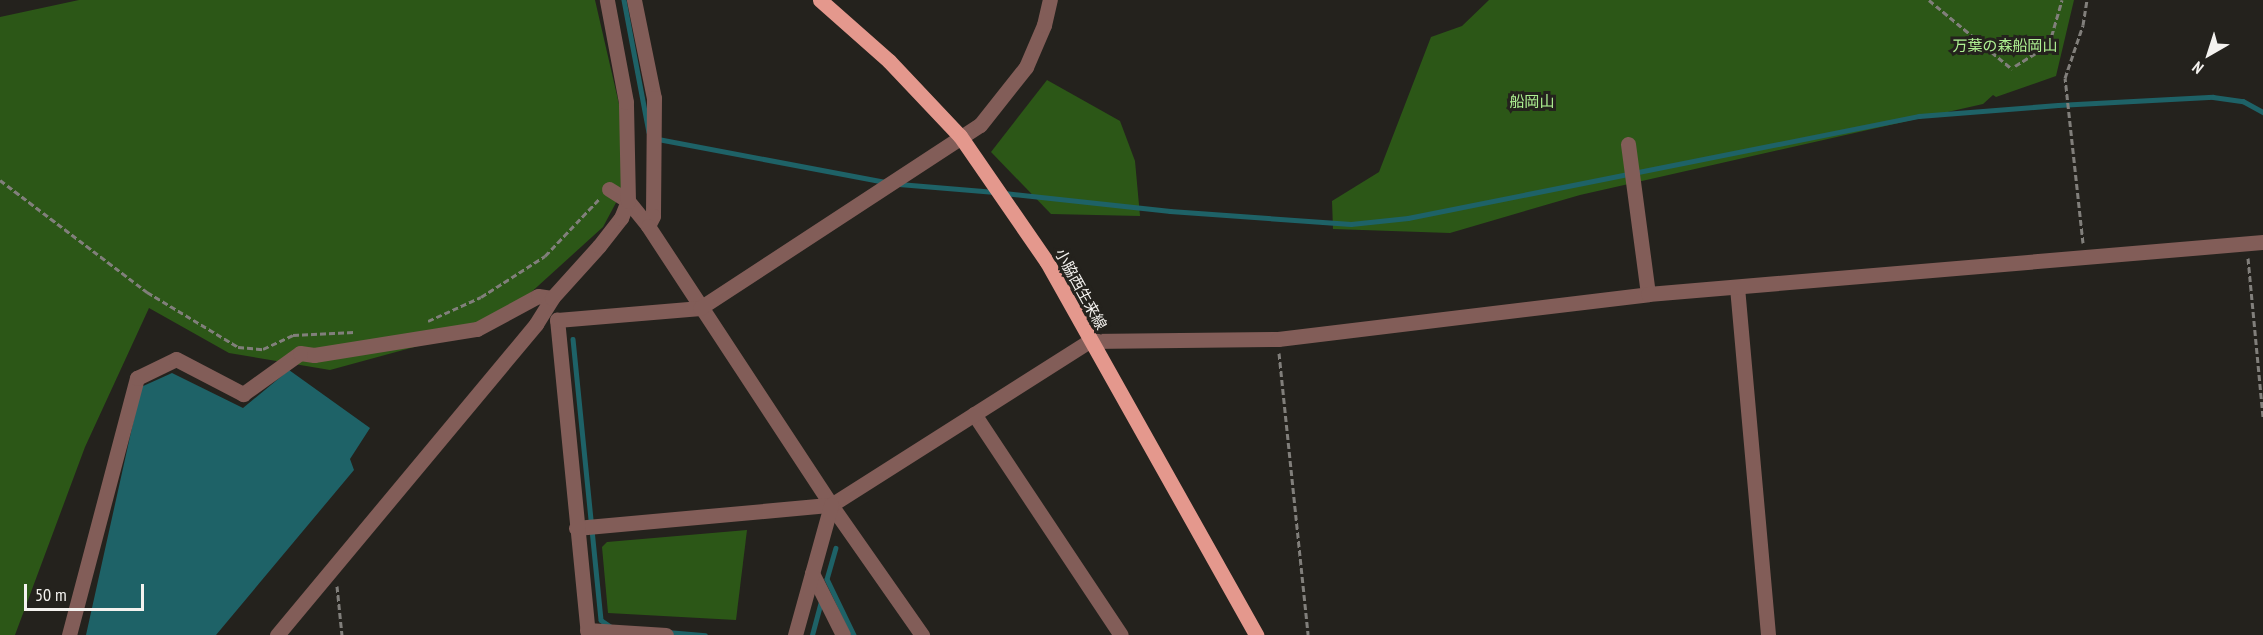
<!DOCTYPE html>
<html>
<head>
<meta charset="utf-8">
<style>
	body { margin:0 }
	#map { position:relative; width:2263px; height:635px; overflow:hidden; background:#24221d; font-family:"PT Sans Narrow","Noto Sans JP",sans-serif }
	div>[style] { position:absolute }
	.green>* { inset:0; background:#2c5717 }
	.water>* { inset:0; background:#1e6267 }
	.stream>* { height:4.5px; margin:-2.25px; padding:0 2.25px; transform-origin:2.25px; border-radius:2.25px; background:#1e6267 }
	.path>* { height:3px; margin-top:-1.5px; transform-origin:0; background:repeating-linear-gradient(90deg,#817f7b 0 6px,transparent 0 9px) }
	.minor>* { height:15px; margin:-7.5px; padding:0 7.5px; transform-origin:7.5px; border-radius:7.5px; background:#825d58 }
	.major>* { height:15px; margin:-7.5px; padding:0 7.5px; transform-origin:7.5px; border-radius:7.5px; background:#e4988d }
	span { translate:-50% -50%; white-space:nowrap; text-align:center; line-height:1.15; -webkit-text-stroke:6px #24221d; paint-order:stroke }
	.park-label { font-size:15px; color:#aef092 }
	.street-label { font-size:15px; color:#f4f2ef }
	.north { position:absolute; left:2179px; top:24px; width:60px; height:60px; -webkit-text-stroke:4px #24221d; paint-order:stroke; rotate:219deg; font-size:16px; font-weight:700; line-height:24px; text-align:center; color:#f4f2ef }
	.north::after { content:''; display:block; margin:auto; width:21px; height:27px; background:#f4f2ef; clip-path:polygon(50% 0,100% 100%,50% 72%,0 100%) }
	.scale { position:absolute; left:24px; top:584px; width:120px; height:27px; box-sizing:border-box; border:3px solid #f4f2ef; border-top:0; padding-left:8px; font-size:18px; line-height:21px; white-space:nowrap; color:#f4f2ef; -webkit-text-stroke:4px #24221d; paint-order:stroke }
</style>
</head>
<body>
<div id="map">
	<div class="green">
		<i style="clip-path:polygon(79px 0,595px 0,634px 169px,603px 227px,495px 325px,330px 370px,229px 353px,149px 308px,85px 447px,15px 635px,0 635px,0 17px)"></i>
		<i style="clip-path:polygon(1489px 0,2074px 0,2056px 76px,1996px 97px,1993px 95px,1983px 104px,1580px 195px,1450px 233px,1333px 229px,1332px 201px,1379px 172px,1431px 37px,1462px 26px)"></i>
		<i style="clip-path:polygon(1047px 80px,1120px 121px,1135px 161px,1140px 216px,1051px 214px,991px 152px)"></i>
		<i style="clip-path:polygon(747px 530px,736px 620px,608px 613px,602px 547px,607px 542px)"></i>
	</div>
	<div class="water">
		<i style="clip-path:polygon(289px 370px,370px 428px,350px 459px,354px 470px,216px 635px,86px 635px,141px 387px,172px 373px,243px 408px)"></i>
	</div>
	<div class="stream">
		<i style="left:624px;top:0;width:134px;rotate:79.3deg"></i>
		<i style="left:658px;top:139px;width:231px;rotate:10.7deg"></i>
		<i style="left:899px;top:184px;width:96px;rotate:4.8deg"></i>
		<i style="left:1004px;top:193px;width:167px;rotate:6.2deg"></i>
		<i style="left:1170px;top:211px;width:181px;rotate:4.1deg"></i>
		<i style="left:1351px;top:224px;width:57px;rotate:-6deg"></i>
		<i style="left:1408px;top:218px;width:521px;rotate:-11.29deg"></i>
		<i style="left:1919px;top:116px;width:139px;rotate:-4.5deg"></i>
		<i style="left:2058px;top:105px;width:155px;rotate:-3deg"></i>
		<i style="left:2213px;top:97px;width:30px;rotate:8deg"></i>
		<i style="left:2243px;top:101px;width:23px;rotate:29deg"></i>
		<i style="left:573px;top:339px;width:282px;rotate:84.3deg"></i>
		<i style="left:601px;top:620px;width:12px;rotate:35deg"></i>
		<i style="left:836px;top:548px;width:32px;rotate:106deg"></i>
		<i style="left:827px;top:579px;width:62px;rotate:64.3deg"></i>
		<i style="left:667px;top:632px;width:38px;rotate:5deg"></i>
		<i style="left:812px;top:635px;width:34px;rotate:-75deg"></i>
	</div>
	<div class="path">
		<i style="left:1929px;top:0;width:108px;rotate:39.7deg"></i>
		<i style="left:2015px;top:66px;width:40px;rotate:-32deg"></i>
		<i style="left:2049px;top:45px;width:47px;rotate:-73.9deg"></i>
		<i style="left:0;top:180px;width:185px;rotate:37.3deg"></i>
		<i style="left:147px;top:292px;width:106px;rotate:31.1deg"></i>
		<i style="left:238px;top:347px;width:25px;rotate:5deg"></i>
		<i style="left:263px;top:349px;width:33px;rotate:-25deg"></i>
		<i style="left:293px;top:335px;width:61px;rotate:-2.8deg"></i>
		<i style="left:2083px;top:243px;width:166px;rotate:-96.2deg"></i>
		<i style="left:2065px;top:78px;width:56px;rotate:-71.2deg"></i>
		<i style="left:2083px;top:25px;width:25px;rotate:-81deg"></i>
		<i style="left:2248px;top:258px;width:161px;rotate:84.6deg"></i>
		<i style="left:428px;top:321px;width:58px;rotate:-24.4deg"></i>
		<i style="left:481px;top:297px;width:76px;rotate:-32.6deg"></i>
		<i style="left:545px;top:256px;width:79px;rotate:-46.5deg"></i>
		<i style="left:1279px;top:353px;width:283px;rotate:84.1deg"></i>
		<i style="left:337px;top:586px;width:49px;rotate:84.2deg"></i>
	</div>
	<div class="minor">
		<i style="left:634px;top:0;width:100px;rotate:78.5deg"></i>
		<i style="left:654px;top:98px;width:118px;rotate:90.5deg"></i>
		<i style="left:653px;top:216px;width:11px;rotate:117deg"></i>
		<i style="left:1628px;top:144px;width:151px;rotate:82.4deg"></i>
		<i style="left:609px;top:189px;width:22px;rotate:32deg"></i>
		<i style="left:628px;top:201px;width:32px;rotate:51deg"></i>
		<i style="left:648px;top:226px;width:334px;rotate:56.7deg"></i>
		<i style="left:831px;top:505px;width:159px;rotate:55deg"></i>
		<i style="left:1737px;top:287px;width:349px;rotate:84.9deg"></i>
		<i style="left:974px;top:414px;width:265px;rotate:56.4deg"></i>
		<i style="left:576px;top:528px;width:256px;rotate:-5.2deg"></i>
		<i style="left:831px;top:505px;width:306px;rotate:-32.4deg"></i>
		<i style="left:1089px;top:341px;width:189px;rotate:-0.6deg"></i>
		<i style="left:1278px;top:339px;width:373px;rotate:-6.9deg"></i>
		<i style="left:1648px;top:294px;width:617px;rotate:-4.83deg"></i>
		<i style="left:812px;top:573px;width:69px;rotate:63.4deg"></i>
		<i style="left:587px;top:630px;width:79px;rotate:3.6deg"></i>
		<i style="left:69px;top:635px;width:266px;rotate:-75.2deg"></i>
		<i style="left:137px;top:378px;width:43px;rotate:-26deg"></i>
		<i style="left:176px;top:359px;width:76px;rotate:27.6deg"></i>
		<i style="left:243px;top:394px;width:70px;rotate:-35.7deg"></i>
		<i style="left:300px;top:353px;width:14px;rotate:8deg"></i>
		<i style="left:314px;top:355px;width:165px;rotate:-9.1deg"></i>
		<i style="left:477px;top:329px;width:69px;rotate:-28.4deg"></i>
		<i style="left:538px;top:296px;width:14px;rotate:8deg"></i>
		<i style="left:277px;top:635px;width:405px;rotate:-50.2deg"></i>
		<i style="left:536px;top:324px;width:31px;rotate:-58deg"></i>
		<i style="left:552px;top:298px;width:70px;rotate:-47.9deg"></i>
		<i style="left:599px;top:246px;width:36px;rotate:-52deg"></i>
		<i style="left:621px;top:218px;width:18px;rotate:-68deg"></i>
		<i style="left:628px;top:201px;width:99px;rotate:-91.2deg"></i>
		<i style="left:626px;top:102px;width:104px;rotate:-100.6deg"></i>
		<i style="left:588px;top:635px;width:317px;rotate:-95.6deg"></i>
		<i style="left:557px;top:320px;width:144px;rotate:-4.8deg"></i>
		<i style="left:700px;top:308px;width:334px;rotate:-33.2deg"></i>
		<i style="left:980px;top:125px;width:74px;rotate:-51.6deg"></i>
		<i style="left:1026px;top:67px;width:46px;rotate:-66.8deg"></i>
		<i style="left:1044px;top:25px;width:26px;rotate:-77deg"></i>
		<i style="left:795px;top:635px;width:135px;rotate:-74.5deg"></i>
	</div>
	<div class="major">
		<i style="left:820px;top:0;width:92px;rotate:41.5deg"></i>
		<i style="left:889px;top:61px;width:103px;rotate:46.6deg"></i>
		<i style="left:960px;top:136px;width:153px;rotate:55.4deg"></i>
		<i style="left:1047px;top:262px;width:428px;rotate:60.7deg"></i>
	</div>
	<div class="park-label">
		<span style="left:2005px;top:46px">万葉の森船岡山</span>
		<span style="left:1532px;top:102px">船岡山</span>
	</div>
	<div class="street-label">
		<span style="left:1081px;top:289px;rotate:61deg">小脇西生来線</span>
	</div>
	<div class="north">N</div>
	<div class="scale">50 m</div>
</div>
</body>
</html>
